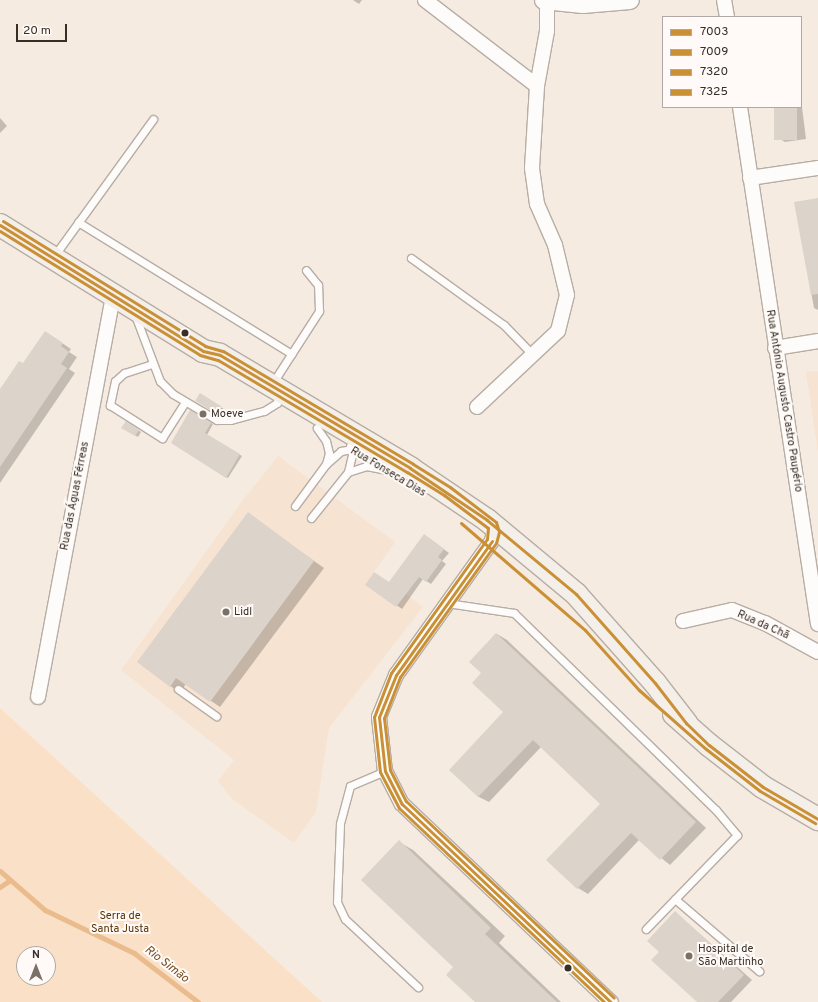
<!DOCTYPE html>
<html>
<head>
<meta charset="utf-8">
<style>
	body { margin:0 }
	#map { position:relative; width:818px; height:1002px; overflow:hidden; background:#f6ebe0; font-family:Overpass,sans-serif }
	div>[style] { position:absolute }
	.built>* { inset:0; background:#f7e3d1 }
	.green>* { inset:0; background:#fae0c7 }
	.shadow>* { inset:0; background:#0003; transform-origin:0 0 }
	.stream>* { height:5px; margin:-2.5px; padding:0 2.5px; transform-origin:2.5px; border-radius:2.5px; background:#e9bb8d }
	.building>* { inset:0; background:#dcd3ca; transform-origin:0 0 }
	.roads { filter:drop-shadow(1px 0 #b6ada5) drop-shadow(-1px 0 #b6ada5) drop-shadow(0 1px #b6ada5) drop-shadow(0 -1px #b6ada5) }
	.service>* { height:7px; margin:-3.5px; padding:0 3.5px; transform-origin:3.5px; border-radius:3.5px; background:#fefcfa }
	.minor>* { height:14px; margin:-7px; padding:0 7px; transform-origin:7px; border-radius:7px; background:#fefcfa }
	.tertiary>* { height:18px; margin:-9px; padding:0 9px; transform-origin:9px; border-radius:9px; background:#fefcfa }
	.primary>* { height:22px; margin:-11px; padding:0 11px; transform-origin:11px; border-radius:11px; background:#f5efea }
	.bus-1>* { height:3px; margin:-1.5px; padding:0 1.5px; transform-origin:1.5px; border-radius:1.5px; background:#ca9036 }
	.bus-2>* { height:3px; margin:-1.5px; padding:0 1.5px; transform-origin:1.5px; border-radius:1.5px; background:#ca9036 }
	.bus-3>* { height:3px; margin:-1.5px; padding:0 1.5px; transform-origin:1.5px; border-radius:1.5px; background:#ca9036 }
	.bus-4>* { height:3px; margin:-1.5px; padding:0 1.5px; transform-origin:1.5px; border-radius:1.5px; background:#ca9036 }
	.dots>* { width:11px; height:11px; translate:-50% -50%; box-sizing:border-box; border:2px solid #fffaf7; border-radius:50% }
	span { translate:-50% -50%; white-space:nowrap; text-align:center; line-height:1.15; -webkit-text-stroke:4px #fffaf7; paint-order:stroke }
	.street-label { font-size:11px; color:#362e27 }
	.poi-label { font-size:11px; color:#362e27 }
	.left { translate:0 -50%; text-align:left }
	.park-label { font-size:11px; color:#593200 }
	.water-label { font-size:12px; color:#71481b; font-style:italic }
	.legend { position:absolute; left:662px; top:16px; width:140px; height:92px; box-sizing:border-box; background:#fffaf7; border:1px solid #afa8a4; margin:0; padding:5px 7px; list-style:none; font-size:12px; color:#362e27 }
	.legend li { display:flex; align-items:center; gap:8px; height:20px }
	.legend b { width:20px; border:1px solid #afa8a4 }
	.north { position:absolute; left:16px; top:946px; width:40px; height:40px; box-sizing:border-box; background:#fffaf7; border:1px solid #afa8a4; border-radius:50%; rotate:0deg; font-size:11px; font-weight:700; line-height:16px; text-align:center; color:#362e27 }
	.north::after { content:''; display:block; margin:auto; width:14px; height:18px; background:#797068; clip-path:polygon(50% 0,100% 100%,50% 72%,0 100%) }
	.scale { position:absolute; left:16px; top:24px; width:51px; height:18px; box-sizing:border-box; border:2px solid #362e27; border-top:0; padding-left:5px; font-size:12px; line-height:14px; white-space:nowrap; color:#362e27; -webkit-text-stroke:3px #fffaf7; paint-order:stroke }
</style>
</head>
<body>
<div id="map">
	<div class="built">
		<i style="clip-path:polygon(818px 371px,818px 452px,806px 372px)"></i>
		<i style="clip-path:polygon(278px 456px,395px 542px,365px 585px,396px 607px,406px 594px,423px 607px,329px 728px,316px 812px,294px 843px,232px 799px,218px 781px,234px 760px,121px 670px,243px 500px)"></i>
	</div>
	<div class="green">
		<i style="clip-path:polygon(evenodd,0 708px,322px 1002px,0 1002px,0 708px,24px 954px,48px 954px,48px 978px,24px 978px,24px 954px)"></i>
	</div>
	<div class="shadow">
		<i style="clip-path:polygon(353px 0,362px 0,359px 4px)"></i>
		<i style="clip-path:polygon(782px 107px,802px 107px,806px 139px,785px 142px,780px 139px)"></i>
		<i style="clip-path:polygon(0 118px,7px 126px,0 133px)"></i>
		<i style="clip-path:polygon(818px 199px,818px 310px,814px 308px,795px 203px)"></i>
		<i style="clip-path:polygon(53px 337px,71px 349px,69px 352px,77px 357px,69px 369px,75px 373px,0 483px,0 399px,23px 364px)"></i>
		<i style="left:201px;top:395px;width:26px;height:7px;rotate:31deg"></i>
		<i style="clip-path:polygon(191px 411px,213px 424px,207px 435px,242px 456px,228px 478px,172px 443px)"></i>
		<i style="clip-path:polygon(126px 422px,141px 432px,138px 437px,123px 428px)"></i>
		<i style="clip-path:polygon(248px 514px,324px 568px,220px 707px,186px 684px,180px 692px,170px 686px)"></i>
		<i style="clip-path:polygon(429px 538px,449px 553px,442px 561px,446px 564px,431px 584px,423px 579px,402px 609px,366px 584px,389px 583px)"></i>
		<i style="clip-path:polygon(497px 634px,507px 640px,706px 828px,670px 865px,639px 840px,588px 894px,578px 888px,601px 804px,541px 747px,489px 802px,479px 797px,450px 770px,504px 712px,482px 673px)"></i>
		<i style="clip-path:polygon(399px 842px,413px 850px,505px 936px,499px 943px,561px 1002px,476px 1002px,455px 967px)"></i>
		<i style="clip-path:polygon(675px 912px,752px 980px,731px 1002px,698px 1002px,660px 952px)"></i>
	</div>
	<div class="stream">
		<i style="left:0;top:871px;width:60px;rotate:40.9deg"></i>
		<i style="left:45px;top:910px;width:99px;rotate:25.8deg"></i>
		<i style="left:134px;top:953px;width:81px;rotate:37.4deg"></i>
		<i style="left:0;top:887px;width:12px;rotate:-35deg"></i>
	</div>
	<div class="building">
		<i style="left:774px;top:107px;width:23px;height:33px"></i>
		<i style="clip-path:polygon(818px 198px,818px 294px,811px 295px,794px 202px)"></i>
		<i style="clip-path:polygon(45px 331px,63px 343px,61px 346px,69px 352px,61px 364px,67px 368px,0 467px,0 389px,19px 361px,23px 363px)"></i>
		<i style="left:200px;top:393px;width:25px;height:9px;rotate:32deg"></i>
		<i style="clip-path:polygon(190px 410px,211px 423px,205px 433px,240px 454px,226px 478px,171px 443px)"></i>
		<i style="clip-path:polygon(126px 421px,139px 430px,135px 436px,121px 428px)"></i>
		<i style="clip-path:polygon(248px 512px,314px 561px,210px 702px,176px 678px,170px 687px,137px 662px)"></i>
		<i style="clip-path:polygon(424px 534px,444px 549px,438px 557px,442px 560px,426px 582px,419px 577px,396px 607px,365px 585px,374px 572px,389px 582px)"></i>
		<i style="clip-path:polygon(496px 633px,696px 822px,660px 860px,631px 833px,577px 889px,546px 860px,600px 804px,533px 740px,478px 797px,449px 770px,503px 712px,472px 683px,481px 673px,469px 662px)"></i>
		<i style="clip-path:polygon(399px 840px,491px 928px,485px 934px,557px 1002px,475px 1002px,446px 975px,453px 967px,361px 880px)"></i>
		<i style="clip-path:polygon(675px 911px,744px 975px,718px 1002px,697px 1002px,651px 960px,659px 952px,647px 941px)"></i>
	</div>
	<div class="roads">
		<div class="service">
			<i style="left:78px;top:222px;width:251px;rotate:31.7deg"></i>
			<i style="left:54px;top:256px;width:169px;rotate:-54.1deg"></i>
			<i style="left:411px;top:258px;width:115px;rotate:35.8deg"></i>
			<i style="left:504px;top:325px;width:40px;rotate:46deg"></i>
			<i style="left:135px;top:315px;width:71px;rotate:69.3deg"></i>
			<i style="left:160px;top:381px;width:18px;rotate:45deg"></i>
			<i style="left:173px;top:394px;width:51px;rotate:30.6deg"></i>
			<i style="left:217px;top:420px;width:13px"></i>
			<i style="left:230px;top:420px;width:35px;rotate:-15deg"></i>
			<i style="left:264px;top:411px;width:15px;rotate:-32deg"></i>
			<i style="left:277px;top:403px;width:10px;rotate:-84deg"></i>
			<i style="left:152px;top:364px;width:29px;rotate:162deg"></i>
			<i style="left:124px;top:373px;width:12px;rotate:138deg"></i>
			<i style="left:115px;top:381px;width:25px;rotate:102deg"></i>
			<i style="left:110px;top:405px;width:62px;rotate:32.4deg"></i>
			<i style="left:162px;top:438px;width:43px;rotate:-57.4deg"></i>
			<i style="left:272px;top:384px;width:87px;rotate:-57.2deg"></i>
			<i style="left:319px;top:311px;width:26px;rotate:-92deg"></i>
			<i style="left:318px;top:285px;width:19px;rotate:-129deg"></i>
			<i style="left:326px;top:464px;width:20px;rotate:-41deg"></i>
			<i style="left:341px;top:451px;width:10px;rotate:-11deg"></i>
			<i style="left:351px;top:449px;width:13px;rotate:9deg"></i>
			<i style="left:348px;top:472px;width:18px;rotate:-77deg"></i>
			<i style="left:352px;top:454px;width:8px;rotate:-104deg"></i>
			<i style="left:295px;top:506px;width:52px;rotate:-53.6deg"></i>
			<i style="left:326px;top:464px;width:11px;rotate:-75deg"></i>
			<i style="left:329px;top:453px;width:12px;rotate:-104deg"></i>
			<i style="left:326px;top:441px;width:16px;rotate:-125deg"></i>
			<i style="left:311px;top:518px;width:59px;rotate:-51.2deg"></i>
			<i style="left:348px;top:472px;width:19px;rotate:-18deg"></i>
			<i style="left:366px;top:466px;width:20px;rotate:11deg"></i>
			<i style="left:447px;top:603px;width:68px;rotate:8.5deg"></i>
			<i style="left:514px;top:613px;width:282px;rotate:44.3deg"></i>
			<i style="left:716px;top:810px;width:33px;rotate:50deg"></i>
			<i style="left:737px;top:835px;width:131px;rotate:134.1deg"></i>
			<i style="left:178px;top:689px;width:47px;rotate:35.4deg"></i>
			<i style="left:385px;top:771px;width:38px;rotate:157deg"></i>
			<i style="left:350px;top:786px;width:39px;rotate:105deg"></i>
			<i style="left:340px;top:824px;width:78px;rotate:92.2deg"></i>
			<i style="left:337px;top:902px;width:19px;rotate:65deg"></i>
			<i style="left:345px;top:919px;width:100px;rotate:43deg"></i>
			<i style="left:675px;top:899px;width:111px;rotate:40.6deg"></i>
		</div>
		<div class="minor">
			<i style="left:425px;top:0;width:141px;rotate:37.5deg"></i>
			<i style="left:724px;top:0;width:17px;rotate:80deg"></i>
			<i style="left:740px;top:107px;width:523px;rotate:81.42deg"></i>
			<i style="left:750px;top:178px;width:69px;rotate:-8.4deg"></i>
			<i style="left:775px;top:348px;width:44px;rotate:-9.2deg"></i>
			<i style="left:477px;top:407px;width:111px;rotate:-43.2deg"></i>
			<i style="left:558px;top:331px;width:37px;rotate:-76deg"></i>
			<i style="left:567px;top:295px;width:51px;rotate:-103.5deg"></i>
			<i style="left:555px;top:245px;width:45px;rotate:-113.7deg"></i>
			<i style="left:537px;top:204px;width:36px;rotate:-98deg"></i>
			<i style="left:532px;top:168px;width:82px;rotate:-86.5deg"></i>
			<i style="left:537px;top:86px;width:56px;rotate:-79.7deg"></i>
			<i style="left:547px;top:31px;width:30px;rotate:-90deg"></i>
			<i style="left:489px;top:522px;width:11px;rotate:63deg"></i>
			<i style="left:494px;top:532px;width:9px;rotate:103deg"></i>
			<i style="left:492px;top:541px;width:165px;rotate:125.6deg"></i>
			<i style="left:396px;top:675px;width:45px;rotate:112deg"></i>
			<i style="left:379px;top:717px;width:54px;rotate:83.7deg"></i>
			<i style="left:385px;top:771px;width:37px;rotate:63deg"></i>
			<i style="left:402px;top:804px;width:288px;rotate:43.5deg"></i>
			<i style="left:683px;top:621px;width:50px;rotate:-12.7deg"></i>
			<i style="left:732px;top:610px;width:35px;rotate:22deg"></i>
			<i style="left:765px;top:623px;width:60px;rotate:28.7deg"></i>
			<i style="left:38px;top:697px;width:409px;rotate:-79.4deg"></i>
		</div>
		<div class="tertiary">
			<i style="left:544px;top:0;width:39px;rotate:6deg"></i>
			<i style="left:583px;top:4px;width:47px;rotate:-4.9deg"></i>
		</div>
		<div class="primary">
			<i style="left:0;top:225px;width:239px;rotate:31.8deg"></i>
			<i style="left:203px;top:351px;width:17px;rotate:13deg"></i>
			<i style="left:220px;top:355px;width:221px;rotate:30.7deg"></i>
			<i style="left:410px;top:468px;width:93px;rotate:34deg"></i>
			<i style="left:487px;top:520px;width:116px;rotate:39.7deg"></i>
			<i style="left:576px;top:594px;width:119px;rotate:48.4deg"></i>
			<i style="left:655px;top:683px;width:51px;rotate:52.2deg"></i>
			<i style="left:674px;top:714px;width:47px;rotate:41.5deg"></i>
			<i style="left:709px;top:745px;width:68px;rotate:37.9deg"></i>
			<i style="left:763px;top:787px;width:64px;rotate:30.2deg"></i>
		</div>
	</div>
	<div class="bus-1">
		<i style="left:0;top:225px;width:239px;rotate:31.8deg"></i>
		<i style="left:203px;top:351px;width:17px;rotate:13deg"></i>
		<i style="left:220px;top:355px;width:221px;rotate:30.7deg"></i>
		<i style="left:410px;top:468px;width:93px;rotate:34deg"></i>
		<i style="left:487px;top:520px;width:116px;rotate:39.7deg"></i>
		<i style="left:576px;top:594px;width:119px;rotate:48.4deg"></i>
		<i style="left:655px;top:683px;width:51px;rotate:52.2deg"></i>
		<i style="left:686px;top:723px;width:32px;rotate:44deg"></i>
		<i style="left:709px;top:745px;width:68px;rotate:37.9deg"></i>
		<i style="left:763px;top:787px;width:64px;rotate:30.2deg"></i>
	</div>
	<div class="bus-2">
		<i style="left:0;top:231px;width:235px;rotate:31.8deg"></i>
		<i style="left:200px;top:355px;width:19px;rotate:16deg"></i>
		<i style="left:218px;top:360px;width:220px;rotate:30.7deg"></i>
		<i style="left:407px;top:472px;width:44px;rotate:31.9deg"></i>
		<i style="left:444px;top:495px;width:55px;rotate:36.9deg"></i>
		<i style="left:488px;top:528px;width:11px;rotate:95deg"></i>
		<i style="left:487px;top:539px;width:165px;rotate:125.6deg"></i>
		<i style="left:391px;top:673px;width:47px;rotate:111.1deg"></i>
		<i style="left:374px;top:717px;width:55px;rotate:83.8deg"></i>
		<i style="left:380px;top:772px;width:41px;rotate:62.2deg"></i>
		<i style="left:399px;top:808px;width:282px;rotate:43.4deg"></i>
		<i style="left:461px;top:523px;width:164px;rotate:40.8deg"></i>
		<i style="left:585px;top:630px;width:81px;rotate:48deg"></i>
		<i style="left:639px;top:690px;width:89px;rotate:41.4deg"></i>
		<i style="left:706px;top:749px;width:68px;rotate:37.9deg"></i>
		<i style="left:760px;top:791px;width:64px;rotate:30.2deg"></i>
	</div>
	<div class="bus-3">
		<i style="left:3px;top:221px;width:238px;rotate:31.7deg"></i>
		<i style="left:205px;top:346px;width:19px;rotate:16deg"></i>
		<i style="left:223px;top:351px;width:221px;rotate:30.7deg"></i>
		<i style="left:413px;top:464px;width:44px;rotate:31.9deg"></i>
		<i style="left:450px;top:487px;width:58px;rotate:37.3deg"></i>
		<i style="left:496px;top:522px;width:10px;rotate:73deg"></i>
		<i style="left:499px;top:532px;width:11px;rotate:105deg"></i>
		<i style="left:496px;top:543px;width:165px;rotate:125.6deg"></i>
		<i style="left:400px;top:677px;width:44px;rotate:111.3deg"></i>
		<i style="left:384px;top:718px;width:52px;rotate:83.4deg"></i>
		<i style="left:390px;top:770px;width:35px;rotate:63deg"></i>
		<i style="left:406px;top:801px;width:286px;rotate:43.4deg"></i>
	</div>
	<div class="bus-4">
		<i style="left:492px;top:541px;width:165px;rotate:125.6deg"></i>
		<i style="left:396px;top:675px;width:45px;rotate:112deg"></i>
		<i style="left:379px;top:717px;width:54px;rotate:83.7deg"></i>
		<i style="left:385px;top:771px;width:37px;rotate:63deg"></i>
		<i style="left:402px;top:804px;width:288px;rotate:43.5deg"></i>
	</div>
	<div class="dots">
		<i style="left:185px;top:333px;background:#362e27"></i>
		<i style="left:203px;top:414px;background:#797068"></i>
		<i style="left:226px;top:612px;background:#797068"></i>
		<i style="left:689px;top:956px;background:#797068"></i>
		<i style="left:568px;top:968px;background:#362e27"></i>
	</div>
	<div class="street-label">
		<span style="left:784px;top:401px;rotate:81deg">Rua António Augusto Castro Paupério</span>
		<span style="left:388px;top:472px;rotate:31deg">Rua Fonseca Dias</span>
		<span style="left:75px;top:496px;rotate:-79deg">Rua das Águas Férreas</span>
		<span style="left:763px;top:625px;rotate:24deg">Rua da Chã</span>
	</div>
	<div class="poi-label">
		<span class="left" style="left:211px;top:414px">Moeve</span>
		<span class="left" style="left:234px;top:612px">Lidl</span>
		<span class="left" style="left:698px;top:956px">Hospital de<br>São Martinho</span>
	</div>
	<div class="park-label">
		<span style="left:120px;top:923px">Serra de<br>Santa Justa</span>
	</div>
	<div class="water-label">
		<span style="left:166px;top:965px;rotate:38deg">Rio Simão</span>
	</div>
	<ul class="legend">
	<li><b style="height:5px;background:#ca9036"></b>7003</li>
	<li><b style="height:5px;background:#ca9036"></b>7009</li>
	<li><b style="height:5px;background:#ca9036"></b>7320</li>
	<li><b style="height:5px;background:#ca9036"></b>7325</li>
	</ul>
	<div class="north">N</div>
	<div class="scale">20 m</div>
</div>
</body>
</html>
